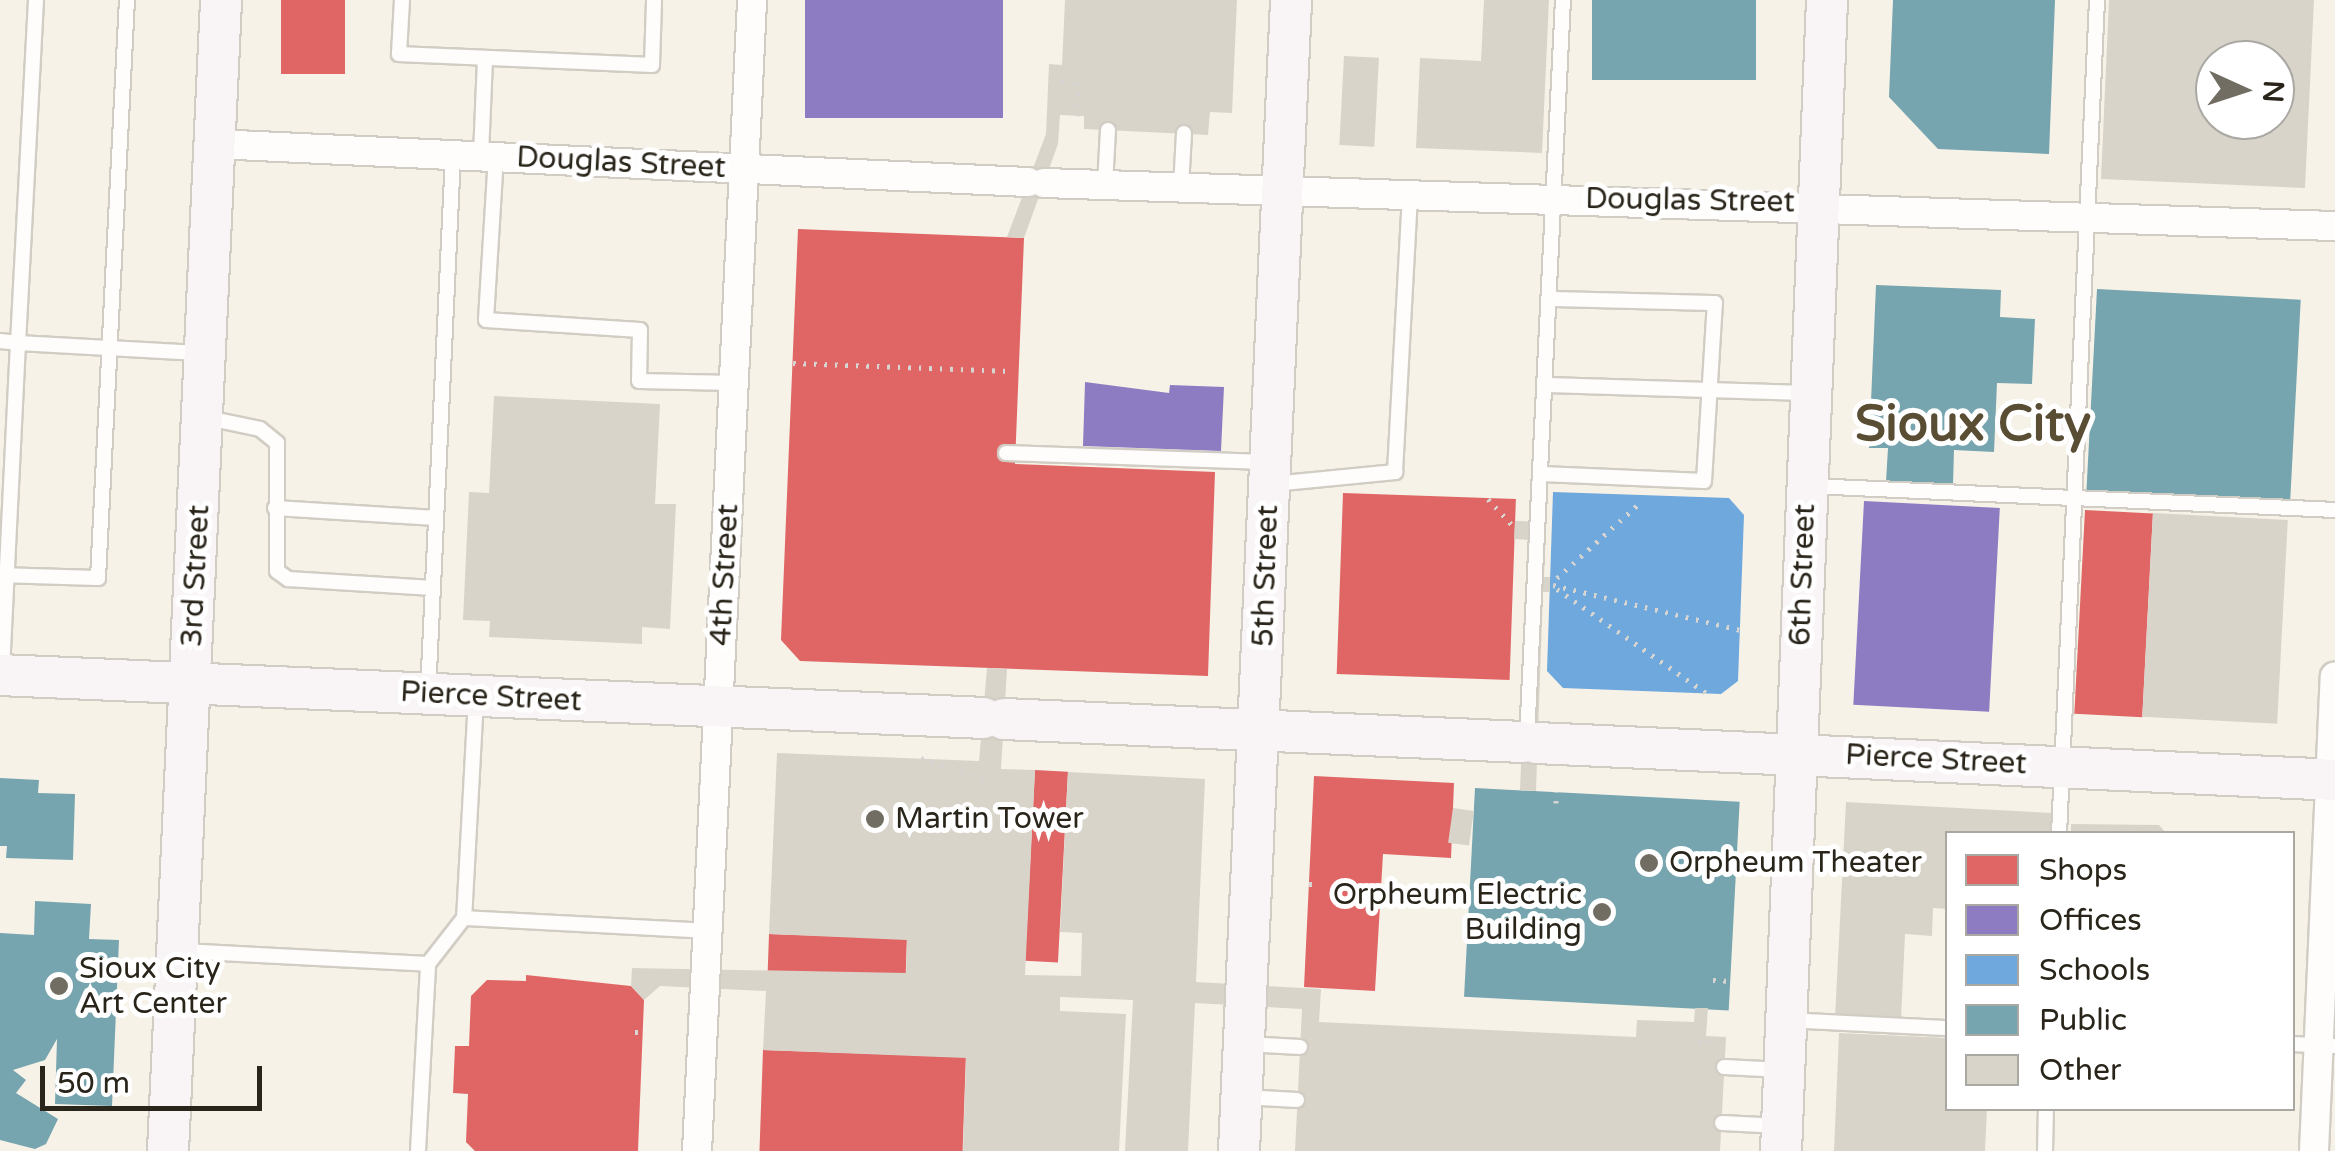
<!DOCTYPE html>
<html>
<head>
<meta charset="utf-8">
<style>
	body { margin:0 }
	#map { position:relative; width:2335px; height:1151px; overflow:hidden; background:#f7f2e8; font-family:"Varela Round",sans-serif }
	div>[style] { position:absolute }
	.shops>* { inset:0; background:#e06666; transform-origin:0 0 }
	.offices>* { inset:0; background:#8e7cc3; transform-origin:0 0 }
	.schools>* { inset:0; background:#6fa8dc }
	.public>* { inset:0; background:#76a5af; transform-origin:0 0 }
	.building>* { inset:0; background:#d9d4ca; transform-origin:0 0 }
	.path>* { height:5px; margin-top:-2.5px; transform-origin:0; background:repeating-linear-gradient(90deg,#d7d5d2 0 2.5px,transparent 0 10.5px) }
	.roads { filter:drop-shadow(2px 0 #d2cdc4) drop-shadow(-2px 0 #d2cdc4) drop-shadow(0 2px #d2cdc4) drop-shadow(0 -2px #d2cdc4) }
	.lane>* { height:14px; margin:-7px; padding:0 7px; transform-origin:7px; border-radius:7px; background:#fefdfc }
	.street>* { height:28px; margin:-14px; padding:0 14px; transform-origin:14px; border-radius:14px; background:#fefdfc }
	.secondary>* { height:40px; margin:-20px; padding:0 20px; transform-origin:20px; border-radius:20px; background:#f9f5f7 }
	.dots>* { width:28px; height:28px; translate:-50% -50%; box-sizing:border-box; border:5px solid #fff; border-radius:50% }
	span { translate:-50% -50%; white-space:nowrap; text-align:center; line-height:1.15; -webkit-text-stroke:10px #fff; paint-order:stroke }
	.street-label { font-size:30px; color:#2a251a }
	.poi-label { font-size:30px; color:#2a251a }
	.left { translate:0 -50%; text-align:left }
	.right { translate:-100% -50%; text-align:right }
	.town-label { font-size:50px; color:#594d34; font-weight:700 }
	.legend { position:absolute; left:1945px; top:831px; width:350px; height:280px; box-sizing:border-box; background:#fff; border:2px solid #aaa8a3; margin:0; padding:12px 18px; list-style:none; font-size:30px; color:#2a251a }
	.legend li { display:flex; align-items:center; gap:20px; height:50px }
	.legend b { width:50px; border:2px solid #aaa8a3 }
	.north { position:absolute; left:2195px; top:40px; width:100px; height:100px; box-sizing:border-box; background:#fff; border:2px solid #aaa8a3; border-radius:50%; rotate:93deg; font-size:28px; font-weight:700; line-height:40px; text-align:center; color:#2a251a }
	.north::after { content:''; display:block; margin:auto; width:35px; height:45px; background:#726d62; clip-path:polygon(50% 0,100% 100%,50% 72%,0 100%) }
	.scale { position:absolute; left:40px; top:1066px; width:222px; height:45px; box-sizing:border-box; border:5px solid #2a251a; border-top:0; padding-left:12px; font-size:30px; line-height:35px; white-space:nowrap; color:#2a251a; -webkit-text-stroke:8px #fff; paint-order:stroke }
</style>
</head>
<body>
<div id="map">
	<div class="shops">
		<i style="left:281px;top:0;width:64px;height:74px"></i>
		<i style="clip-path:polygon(798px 229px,1024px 238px,1015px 464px,1215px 472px,1208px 676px,800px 661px,781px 640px)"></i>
		<i style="left:1343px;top:493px;width:173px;height:181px;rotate:2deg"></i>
		<i style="left:2085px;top:510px;width:68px;height:204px;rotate:3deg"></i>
		<i style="left:1035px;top:770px;width:33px;height:191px;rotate:3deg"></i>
		<i style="clip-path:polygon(1314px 776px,1454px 783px,1451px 858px,1383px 854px,1375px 991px,1304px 987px)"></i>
		<i style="left:769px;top:934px;width:138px;height:37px;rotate:2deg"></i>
		<i style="clip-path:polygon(526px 975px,631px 986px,644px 1000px,638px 1151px,475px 1151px,466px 1142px,468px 1094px,453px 1093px,455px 1046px,469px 1046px,471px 996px,487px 980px,526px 981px)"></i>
		<i style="left:763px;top:1050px;width:203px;height:101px;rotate:2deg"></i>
	</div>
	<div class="offices">
		<i style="left:805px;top:0;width:198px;height:118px"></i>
		<i style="clip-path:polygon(1085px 382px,1169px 393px,1170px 385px,1224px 387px,1221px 451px,1083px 446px)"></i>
		<i style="left:1864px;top:501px;width:136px;height:204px;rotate:3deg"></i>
	</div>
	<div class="schools">
		<i style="clip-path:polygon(1553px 492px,1729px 498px,1744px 515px,1738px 681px,1721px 694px,1563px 688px,1547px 671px)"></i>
	</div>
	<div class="public">
		<i style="left:1592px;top:0;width:164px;height:80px"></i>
		<i style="clip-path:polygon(1893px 0,2055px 0,2049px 154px,1938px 149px,1889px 97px)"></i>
		<i style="clip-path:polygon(1876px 285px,2001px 290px,2000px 317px,2035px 319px,2032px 384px,1997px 383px,1994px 452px,1954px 450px,1953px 484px,1886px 482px,1888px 448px,1869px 448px)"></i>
		<i style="left:2097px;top:289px;width:204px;height:203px;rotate:3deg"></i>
		<i style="clip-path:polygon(0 778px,39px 780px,38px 793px,75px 794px,73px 860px,6px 858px,7px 846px,0 846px)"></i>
		<i style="left:1475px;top:788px;width:265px;height:209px;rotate:3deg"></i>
		<i style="clip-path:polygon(35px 901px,91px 904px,89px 939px,119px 940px,112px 1106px,55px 1104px,57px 1039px,45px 1060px,13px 1070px,26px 1080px,16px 1093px,58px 1119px,46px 1144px,35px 1149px,0 1140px,0 933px,34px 935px)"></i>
	</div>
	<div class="building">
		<i style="clip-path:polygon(1065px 0,1237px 0,1232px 113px,1210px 112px,1208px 135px,1084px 129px,1084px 116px,1060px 115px,1058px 144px,1024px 238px,1007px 237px,1046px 134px,1049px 64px,1062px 65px)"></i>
		<i style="clip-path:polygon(1484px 0,1549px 0,1542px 153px,1416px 148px,1420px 58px,1481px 61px)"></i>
		<i style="clip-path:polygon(evenodd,2109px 0,2314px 0,2305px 188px,2101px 179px,2109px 0,2215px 60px,2275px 60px,2275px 120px,2215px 120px,2215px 60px)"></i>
		<i style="left:1344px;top:56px;width:35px;height:89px;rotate:3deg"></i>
		<i style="clip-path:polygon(494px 396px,660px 404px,655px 504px,676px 504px,670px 629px,642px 627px,642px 644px,489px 637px,490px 621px,463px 620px,469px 492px,489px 493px)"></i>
		<i style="left:2153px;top:513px;width:135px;height:204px;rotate:3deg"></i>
		<i style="clip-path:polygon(1515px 521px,1546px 522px,1544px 577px,1550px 577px,1550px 592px,1543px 592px,1536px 791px,1520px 790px,1530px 540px,1514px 539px)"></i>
		<i style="clip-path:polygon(987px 668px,1007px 669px,1001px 769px,1035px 770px,1025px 975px,1081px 976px,1082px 933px,1060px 932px,1068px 772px,1205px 779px,1196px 982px,1321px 989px,1319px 1022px,1636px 1037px,1637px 1020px,1694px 1022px,1695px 1008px,1708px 1008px,1706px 1036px,1726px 1037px,1720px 1151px,1295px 1151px,1302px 1009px,1195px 1003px,1188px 1151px,1125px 1151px,1133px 1000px,1060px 997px,1060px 1011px,1126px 1014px,1119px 1151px,963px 1151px,966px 1058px,763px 1050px,766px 991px,660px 986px,644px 1000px,631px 986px,632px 968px,906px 973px,907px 940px,769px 934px,777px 753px,979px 761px)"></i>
		<i style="clip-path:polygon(1846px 802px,2053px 813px,2052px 834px,1948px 834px,1948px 909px,1933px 908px,1932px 936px,1905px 934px,1901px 1021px,1835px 1018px)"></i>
		<i style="left:1453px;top:808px;width:21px;height:35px;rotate:8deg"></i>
		<i style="clip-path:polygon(2071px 824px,2159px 825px,2167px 834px,2071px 834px)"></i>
		<i style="clip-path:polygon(1839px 1033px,1948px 1038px,1948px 1108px,1987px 1108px,1985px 1151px,1834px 1151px)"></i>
	</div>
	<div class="path">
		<i style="left:1061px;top:81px;width:17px;rotate:3deg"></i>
		<i style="left:1078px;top:82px;width:34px;rotate:92deg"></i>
		<i style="left:793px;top:363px;width:218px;rotate:2.1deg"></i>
		<i style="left:1488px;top:499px;width:40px;rotate:47deg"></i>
		<i style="left:1557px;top:578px;width:115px;rotate:-42.2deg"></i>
		<i style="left:1553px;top:585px;width:192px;rotate:13.5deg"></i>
		<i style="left:1557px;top:589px;width:182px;rotate:34.9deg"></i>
		<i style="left:921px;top:758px;width:73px;rotate:18.4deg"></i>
		<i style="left:1556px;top:803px;width:11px;rotate:-90deg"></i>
		<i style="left:1309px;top:884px;width:11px"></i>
		<i style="left:1713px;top:980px;width:18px;rotate:3deg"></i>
		<i style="left:635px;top:1032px;width:7px"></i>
		<i style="left:1699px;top:1042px;width:9px;rotate:6deg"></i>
		<i style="left:1708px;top:1043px;width:7px;rotate:-82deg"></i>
	</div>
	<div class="roads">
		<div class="lane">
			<i style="left:36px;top:0;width:343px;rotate:93deg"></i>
			<i style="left:18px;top:343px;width:181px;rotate:3.2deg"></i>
			<i style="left:402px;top:0;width:54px;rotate:93.2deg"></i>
			<i style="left:399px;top:54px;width:253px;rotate:2.5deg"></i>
			<i style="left:652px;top:65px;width:65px;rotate:-88.2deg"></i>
			<i style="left:481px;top:155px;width:97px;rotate:-87.6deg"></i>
			<i style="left:496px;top:156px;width:164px;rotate:93.5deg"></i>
			<i style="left:486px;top:320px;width:154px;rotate:3.7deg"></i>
			<i style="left:640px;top:330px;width:51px;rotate:91.1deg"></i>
			<i style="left:639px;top:381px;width:95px;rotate:1.2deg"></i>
			<i style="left:1105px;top:185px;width:55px;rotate:-86.9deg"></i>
			<i style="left:1181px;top:187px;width:54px;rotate:-86.8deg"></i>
			<i style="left:0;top:341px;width:18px;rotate:6deg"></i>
			<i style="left:18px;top:343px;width:330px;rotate:92.8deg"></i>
			<i style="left:1547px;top:385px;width:259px;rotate:1.8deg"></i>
			<i style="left:203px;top:417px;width:58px;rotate:11.9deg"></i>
			<i style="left:260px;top:429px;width:22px;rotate:39deg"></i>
			<i style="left:277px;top:443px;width:128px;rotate:90deg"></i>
			<i style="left:277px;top:571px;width:14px;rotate:36deg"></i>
			<i style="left:288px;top:579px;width:145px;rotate:3.6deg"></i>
			<i style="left:1006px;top:453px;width:259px;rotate:2deg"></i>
			<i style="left:1542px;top:474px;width:162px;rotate:2.5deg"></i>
			<i style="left:1704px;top:481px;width:178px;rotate:-86.5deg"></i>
			<i style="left:1715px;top:303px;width:164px;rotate:-178.6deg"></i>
			<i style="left:1273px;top:484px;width:123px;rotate:-5.6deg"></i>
			<i style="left:1395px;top:472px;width:276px;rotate:-86.9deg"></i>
			<i style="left:1811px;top:486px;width:525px;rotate:2.62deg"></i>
			<i style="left:275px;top:508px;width:161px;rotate:3.6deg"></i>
			<i style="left:0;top:575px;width:98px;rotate:1.8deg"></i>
			<i style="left:98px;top:578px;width:579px;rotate:-87.13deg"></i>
			<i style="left:428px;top:693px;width:540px;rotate:-87.34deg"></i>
			<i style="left:476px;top:698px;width:220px;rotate:93.1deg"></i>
			<i style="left:464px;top:918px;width:244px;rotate:3deg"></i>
			<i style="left:1527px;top:738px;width:739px;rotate:-87.21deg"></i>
			<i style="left:2059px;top:834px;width:835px;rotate:-87.39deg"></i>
			<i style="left:182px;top:951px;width:246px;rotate:3deg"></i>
			<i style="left:428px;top:964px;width:58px;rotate:-52deg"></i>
			<i style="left:1788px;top:1020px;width:160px;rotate:2.9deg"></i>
			<i style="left:1245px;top:1044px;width:55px;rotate:3.1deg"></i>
			<i style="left:2292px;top:1044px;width:43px;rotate:2.7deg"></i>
			<i style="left:1724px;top:1067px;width:59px;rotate:2.9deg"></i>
			<i style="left:1243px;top:1097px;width:54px;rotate:3.2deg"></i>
			<i style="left:1722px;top:1123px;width:59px;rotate:2.9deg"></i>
			<i style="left:418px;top:1151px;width:187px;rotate:-86.9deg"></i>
			<i style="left:2045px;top:1151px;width:43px;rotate:-88.7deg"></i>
		</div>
		<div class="street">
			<i style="left:215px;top:144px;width:814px;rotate:2.68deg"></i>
			<i style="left:1044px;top:183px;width:1292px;rotate:1.91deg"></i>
			<i style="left:697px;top:1151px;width:1152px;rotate:-87.26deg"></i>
			<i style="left:2314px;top:1151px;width:475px;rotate:-87.5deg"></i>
		</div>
		<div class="secondary">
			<i style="left:0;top:675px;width:984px;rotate:2.5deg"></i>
			<i style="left:1004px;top:719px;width:519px;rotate:2.54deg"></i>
			<i style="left:1537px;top:743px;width:799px;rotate:2.65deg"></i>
			<i style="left:168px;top:1151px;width:1152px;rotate:-87.36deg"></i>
			<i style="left:1239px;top:1151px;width:1152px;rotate:-87.41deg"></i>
			<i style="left:1781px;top:1151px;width:1152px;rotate:-87.71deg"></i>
		</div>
	</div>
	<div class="dots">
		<i style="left:875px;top:819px;background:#726d62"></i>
		<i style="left:1649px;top:863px;background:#726d62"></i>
		<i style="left:1602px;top:912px;background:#726d62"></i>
		<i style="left:59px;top:986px;background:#726d62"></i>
	</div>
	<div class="street-label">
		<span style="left:621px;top:163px;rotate:3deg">Douglas Street</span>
		<span style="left:1690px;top:201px;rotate:1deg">Douglas Street</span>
		<span style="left:725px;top:575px;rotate:-87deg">4th Street</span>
		<span style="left:1803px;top:575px;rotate:-88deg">6th Street</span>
		<span style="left:196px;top:576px;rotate:-87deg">3rd Street</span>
		<span style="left:1266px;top:576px;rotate:-88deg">5th Street</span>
		<span style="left:491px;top:697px;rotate:3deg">Pierce Street</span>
		<span style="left:1936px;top:760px;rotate:3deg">Pierce Street</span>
	</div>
	<div class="poi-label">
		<span class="left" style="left:895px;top:819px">Martin Tower</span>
		<span class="left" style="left:1669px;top:863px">Orpheum Theater</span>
		<span class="right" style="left:1582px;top:912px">Orpheum Electric<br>Building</span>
		<span class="left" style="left:79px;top:986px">Sioux City<br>Art Center</span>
	</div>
	<div class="town-label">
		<span style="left:1973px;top:425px">Sioux City</span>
	</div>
	<ul class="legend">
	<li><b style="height:28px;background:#e06666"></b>Shops</li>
	<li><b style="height:28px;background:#8e7cc3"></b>Offices</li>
	<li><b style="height:28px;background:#6fa8dc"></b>Schools</li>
	<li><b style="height:28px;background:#76a5af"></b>Public</li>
	<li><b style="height:28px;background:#d9d4ca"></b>Other</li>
	</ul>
	<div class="north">N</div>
	<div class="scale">50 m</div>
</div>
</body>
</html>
